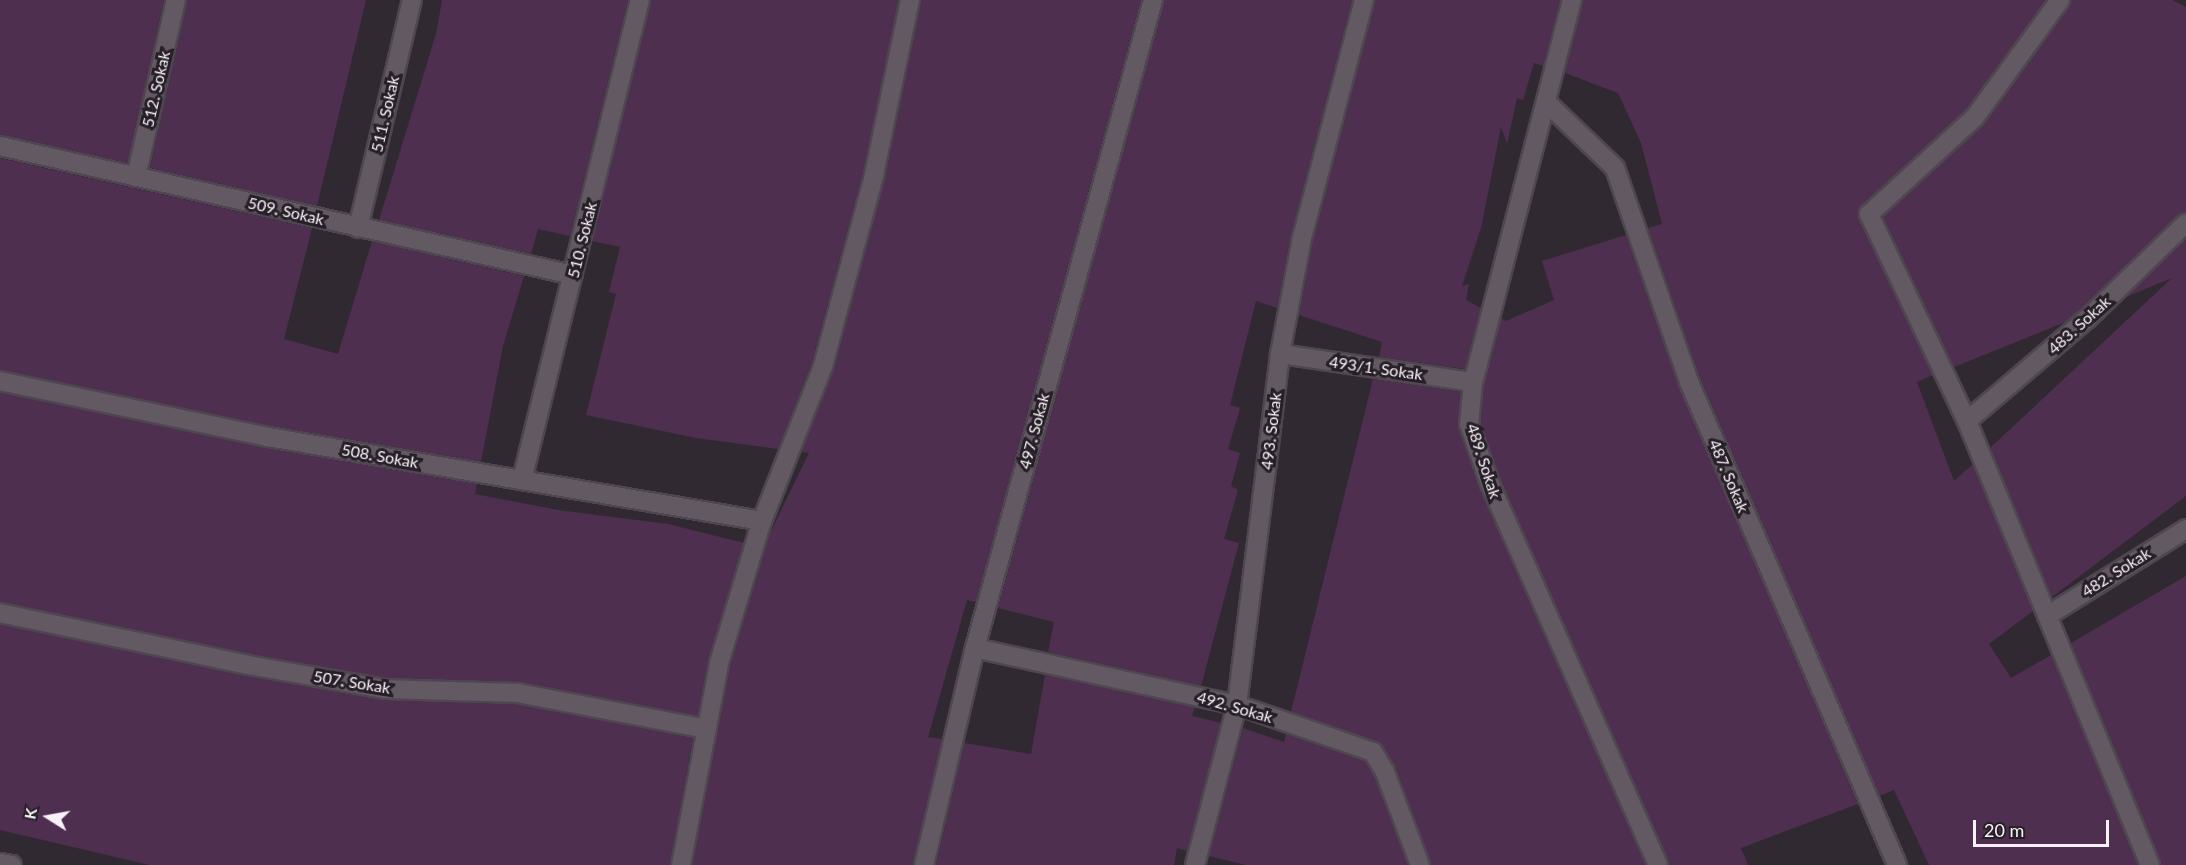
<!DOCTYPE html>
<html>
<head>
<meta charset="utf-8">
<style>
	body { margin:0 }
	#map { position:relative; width:2186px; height:865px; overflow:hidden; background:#312931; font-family:Lato,sans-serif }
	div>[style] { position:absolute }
	.building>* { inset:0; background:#4e2f4f }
	.roads { filter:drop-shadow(2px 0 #4f474f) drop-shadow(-2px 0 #4f474f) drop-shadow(0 2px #4f474f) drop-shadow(0 -2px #4f474f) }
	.minor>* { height:18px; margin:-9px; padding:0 9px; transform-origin:9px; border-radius:9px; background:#625962 }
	span { translate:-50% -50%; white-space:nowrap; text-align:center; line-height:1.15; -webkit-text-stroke:6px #271f27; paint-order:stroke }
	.street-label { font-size:16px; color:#f8f2f8 }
	.north { position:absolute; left:18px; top:787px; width:60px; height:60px; -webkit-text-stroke:4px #271f27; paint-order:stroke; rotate:281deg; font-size:16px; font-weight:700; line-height:24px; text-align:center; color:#f8f2f8 }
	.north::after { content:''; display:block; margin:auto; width:21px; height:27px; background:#f8f2f8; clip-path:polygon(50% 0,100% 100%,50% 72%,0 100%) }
	.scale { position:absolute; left:1973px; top:820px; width:136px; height:27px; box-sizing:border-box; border:3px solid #f8f2f8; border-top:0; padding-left:8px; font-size:18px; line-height:21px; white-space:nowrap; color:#f8f2f8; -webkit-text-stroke:4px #271f27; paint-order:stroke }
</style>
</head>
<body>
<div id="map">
	<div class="building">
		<i style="clip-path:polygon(0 0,164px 0,128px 163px,0 135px)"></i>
		<i style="clip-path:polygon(187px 0,366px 0,317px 206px,150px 168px)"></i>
		<i style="clip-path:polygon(442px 0,628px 0,570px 236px,538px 229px,531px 254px,379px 220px,436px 34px)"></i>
		<i style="clip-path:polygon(651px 0,899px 0,863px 172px,812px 362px,778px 449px,696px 438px,586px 415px,616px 294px,609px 292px,620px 247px,592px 241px)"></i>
		<i style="clip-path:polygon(921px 0,1141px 0,976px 602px,967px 600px,928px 737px,942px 739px,913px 865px,692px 865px,730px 666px,770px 533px,809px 453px,801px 452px,834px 369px,885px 177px)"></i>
		<i style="clip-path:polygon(1164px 0,1352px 0,1291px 235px,1277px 308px,1256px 301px,1230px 405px,1240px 408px,1228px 449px,1240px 453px,1231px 486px,1238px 490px,1224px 539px,1239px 543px,1201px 686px,1048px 652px,1054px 622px,998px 608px)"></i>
		<i style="clip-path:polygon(1375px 0,1560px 0,1543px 66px,1534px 63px,1523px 100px,1517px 98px,1507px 144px,1501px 127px,1481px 228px,1462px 286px,1469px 284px,1466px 300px,1481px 308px,1465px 369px,1379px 357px,1382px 342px,1299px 315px,1313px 240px)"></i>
		<i style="clip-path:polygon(1583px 0,2046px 0,1967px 109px,1861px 206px,1858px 213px,1933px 375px,1917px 382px,1954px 481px,1973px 464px,2033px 611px,1989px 644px,2011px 678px,2051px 655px,2138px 865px,1929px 865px,1894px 790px,1879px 796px,1700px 378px,1648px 228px,1662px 224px,1641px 143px,1618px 93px,1565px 73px)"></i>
		<i style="clip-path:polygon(2071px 0,2172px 0,2186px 7px,2186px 212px,2178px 215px,2068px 321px,1954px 367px,1883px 217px,1984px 124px,2069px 7px)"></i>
		<i style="clip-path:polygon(0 158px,312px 228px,284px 339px,338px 354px,372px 241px,524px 276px,503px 346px,481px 462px,270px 426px,0 370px)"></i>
		<i style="clip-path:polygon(1626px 235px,1679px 386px,1858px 804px,1741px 848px,1748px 865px,1669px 865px,1500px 480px,1480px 423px,1484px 384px,1501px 318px,1506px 321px,1554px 300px,1542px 261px)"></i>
		<i style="clip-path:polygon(2186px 239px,2186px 496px,2052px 597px,1990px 448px,2172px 278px,2126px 297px)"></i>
		<i style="clip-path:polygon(1373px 379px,1461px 392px,1458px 427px,1479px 488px,1646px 865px,1431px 865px,1396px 768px,1382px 746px,1291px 712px)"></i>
		<i style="clip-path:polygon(0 392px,266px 448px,477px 484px,475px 494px,558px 510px,668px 524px,744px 543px,708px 660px,698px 716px,520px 682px,385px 678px,250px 654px,0 602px)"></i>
		<i style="clip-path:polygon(2186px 576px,2186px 865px,2161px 865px,2071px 643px)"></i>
		<i style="clip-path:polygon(0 624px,246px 676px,382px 700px,517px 704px,693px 738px,670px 865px,150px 865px,0 830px)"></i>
		<i style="clip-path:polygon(1045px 675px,1195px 707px,1192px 716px,1221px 723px,1187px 851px,1177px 848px,1174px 865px,936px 865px,964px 743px,1031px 754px)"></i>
		<i style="clip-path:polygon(1243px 728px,1284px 742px,1286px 734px,1365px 761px,1375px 777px,1408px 865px,1246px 865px,1209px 856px)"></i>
	</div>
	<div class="roads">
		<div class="minor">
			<i style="left:1572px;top:0;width:395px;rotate:104.5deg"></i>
			<i style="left:1473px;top:382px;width:42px;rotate:95.4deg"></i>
			<i style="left:1469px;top:424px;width:64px;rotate:70.7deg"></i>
			<i style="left:1490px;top:484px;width:416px;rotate:66.2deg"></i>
			<i style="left:2060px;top:0;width:145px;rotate:126deg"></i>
			<i style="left:1975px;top:117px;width:144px;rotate:137.5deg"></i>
			<i style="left:1869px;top:214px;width:229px;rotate:64.7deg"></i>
			<i style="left:1967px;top:421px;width:480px;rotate:67.6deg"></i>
			<i style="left:1546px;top:102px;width:95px;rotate:43.7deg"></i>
			<i style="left:1615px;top:168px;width:226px;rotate:70.9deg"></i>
			<i style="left:1689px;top:382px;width:526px;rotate:66.7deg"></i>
			<i style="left:0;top:146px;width:587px;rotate:12.69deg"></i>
			<i style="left:136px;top:177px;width:181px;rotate:-77.3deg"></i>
			<i style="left:358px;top:228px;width:234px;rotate:-76.7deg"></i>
			<i style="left:1280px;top:354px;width:195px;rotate:8.3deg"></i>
			<i style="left:0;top:381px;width:274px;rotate:11.8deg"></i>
			<i style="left:268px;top:437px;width:501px;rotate:9.65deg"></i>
			<i style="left:1967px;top:421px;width:159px;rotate:-40.4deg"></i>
			<i style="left:2088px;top:318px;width:136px;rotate:-44.1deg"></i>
			<i style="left:522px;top:480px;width:494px;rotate:-76.2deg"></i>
			<i style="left:0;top:613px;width:253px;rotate:11.8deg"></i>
			<i style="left:248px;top:665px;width:138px;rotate:10deg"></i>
			<i style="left:384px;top:689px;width:134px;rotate:1.7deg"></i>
			<i style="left:518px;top:693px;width:192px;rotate:10.8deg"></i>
			<i style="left:2047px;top:616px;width:164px;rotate:-32deg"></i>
			<i style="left:975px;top:648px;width:268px;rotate:12.3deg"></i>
			<i style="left:1237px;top:705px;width:144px;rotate:19.1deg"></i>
			<i style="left:1373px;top:752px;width:23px;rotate:59deg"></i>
			<i style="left:1385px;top:772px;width:99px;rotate:69.4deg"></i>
			<i style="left:0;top:863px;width:12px;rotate:9deg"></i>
			<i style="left:681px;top:865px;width:206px;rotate:-79.3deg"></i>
			<i style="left:719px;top:663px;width:148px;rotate:-73.2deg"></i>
			<i style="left:762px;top:521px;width:167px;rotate:-68.5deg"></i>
			<i style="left:823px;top:366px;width:198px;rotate:-75deg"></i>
			<i style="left:874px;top:175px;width:179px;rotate:-78.4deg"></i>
			<i style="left:924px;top:865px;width:223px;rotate:-76.8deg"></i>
			<i style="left:975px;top:648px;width:672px;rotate:-74.64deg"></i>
			<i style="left:1195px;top:865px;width:165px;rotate:-75.3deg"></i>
			<i style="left:1237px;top:705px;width:354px;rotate:-83deg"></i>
			<i style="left:1280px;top:354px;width:118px;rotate:-79.3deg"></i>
			<i style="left:1302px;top:238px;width:246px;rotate:-75.4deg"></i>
		</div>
	</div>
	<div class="street-label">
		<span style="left:156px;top:89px;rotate:-77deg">512. Sokak</span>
		<span style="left:385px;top:114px;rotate:-77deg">511. Sokak</span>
		<span style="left:286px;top:211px;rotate:13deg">509. Sokak</span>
		<span style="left:582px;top:240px;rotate:-76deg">510. Sokak</span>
		<span style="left:2079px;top:325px;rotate:-42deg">483. Sokak</span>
		<span style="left:1376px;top:368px;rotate:8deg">493/1. Sokak</span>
		<span style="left:1034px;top:431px;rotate:-75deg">497. Sokak</span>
		<span style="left:1271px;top:431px;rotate:-83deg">493. Sokak</span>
		<span style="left:380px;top:456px;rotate:10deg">508. Sokak</span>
		<span style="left:1484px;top:461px;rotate:72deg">489. Sokak</span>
		<span style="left:1729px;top:476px;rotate:67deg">487. Sokak</span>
		<span style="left:2116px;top:572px;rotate:-32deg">482. Sokak</span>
		<span style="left:352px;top:682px;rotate:9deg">507. Sokak</span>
		<span style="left:1235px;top:707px;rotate:16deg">492. Sokak</span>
	</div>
	<div class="north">K</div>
	<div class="scale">20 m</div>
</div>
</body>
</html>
